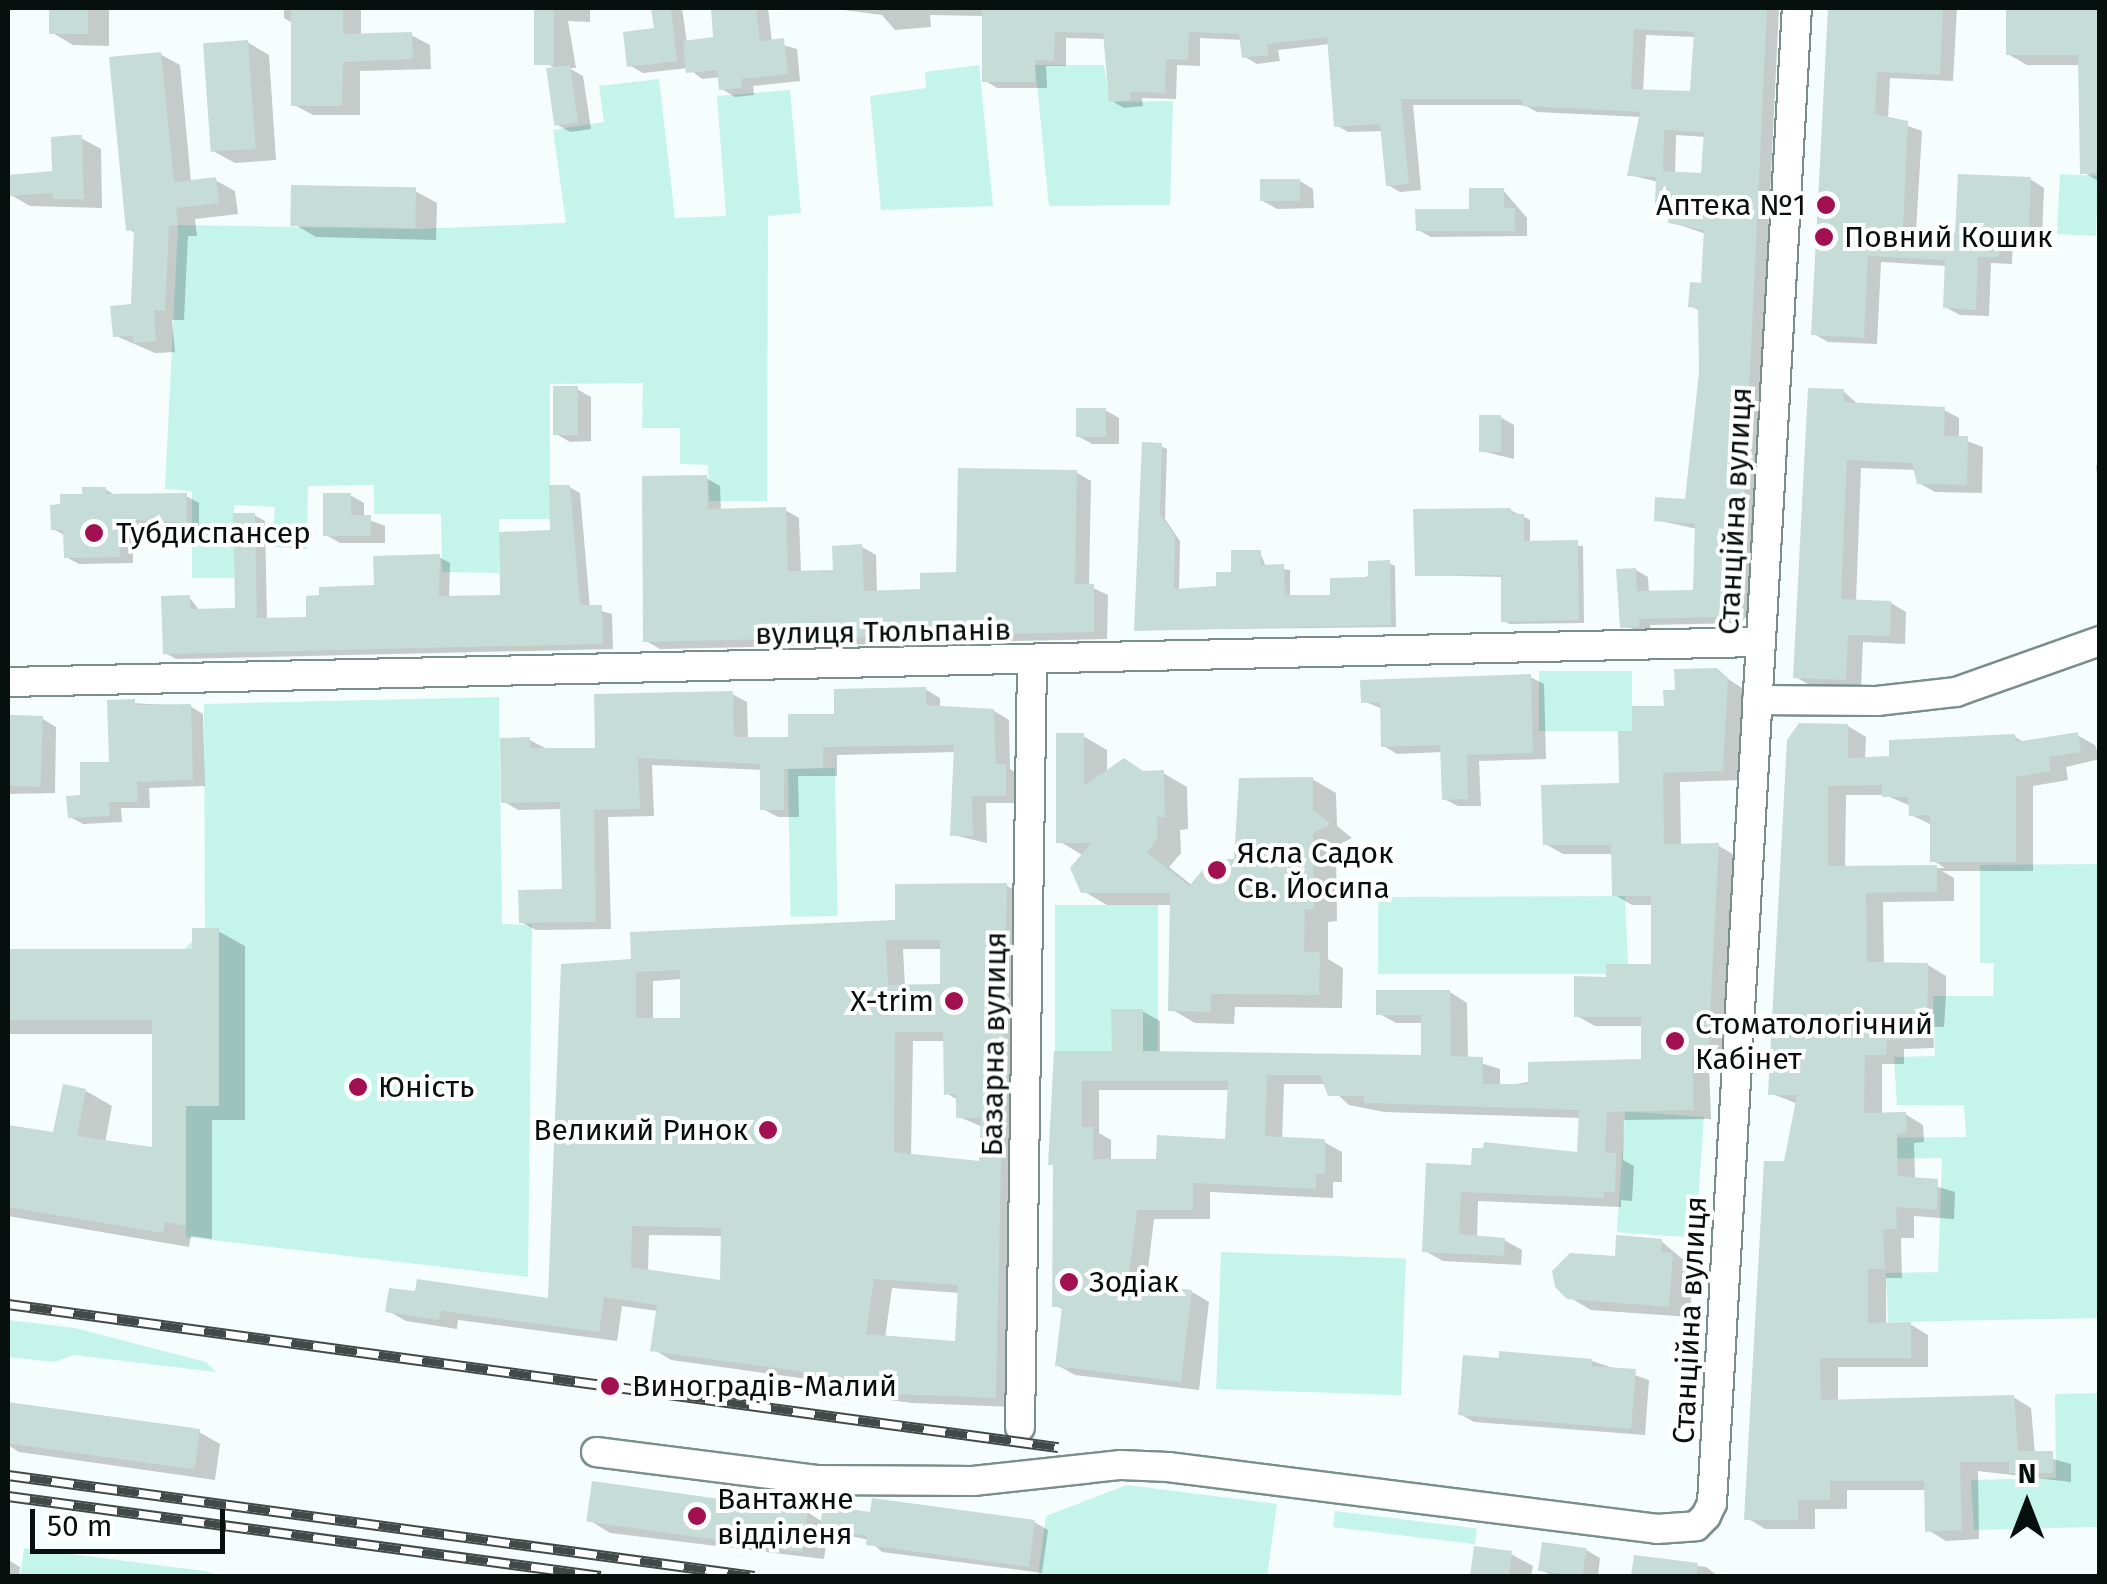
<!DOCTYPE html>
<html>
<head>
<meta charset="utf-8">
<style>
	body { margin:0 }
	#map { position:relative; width:2107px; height:1584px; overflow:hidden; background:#f5fefc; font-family:"Fira Sans",sans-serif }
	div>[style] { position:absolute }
	.green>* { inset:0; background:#c5f4eb; transform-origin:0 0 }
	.shadow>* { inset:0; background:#0003 }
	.building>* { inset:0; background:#c5dcd7; transform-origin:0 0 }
	.roads { filter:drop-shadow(2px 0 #7a8f8b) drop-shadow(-2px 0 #7a8f8b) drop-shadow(0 2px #7a8f8b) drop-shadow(0 -2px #7a8f8b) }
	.street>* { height:28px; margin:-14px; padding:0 14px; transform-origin:14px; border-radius:14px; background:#fff }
	.rail>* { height:11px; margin-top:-5.5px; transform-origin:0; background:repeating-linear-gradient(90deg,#fff 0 22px,#424a48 0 44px); box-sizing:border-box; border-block:2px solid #424a48 }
	.dots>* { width:28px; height:28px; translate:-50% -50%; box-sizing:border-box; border:5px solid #fff; border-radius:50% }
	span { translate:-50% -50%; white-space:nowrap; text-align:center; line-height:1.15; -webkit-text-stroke:8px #fff; paint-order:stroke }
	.poi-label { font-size:30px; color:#08100e }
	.right { translate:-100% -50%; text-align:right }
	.left { translate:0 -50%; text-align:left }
	.street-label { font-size:30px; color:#08100e }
	.frame { position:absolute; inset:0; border:10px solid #08100e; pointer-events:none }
	.north { position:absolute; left:1977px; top:1454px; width:100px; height:100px; -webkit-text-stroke:8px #fff; paint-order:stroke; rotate:0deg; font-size:28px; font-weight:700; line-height:40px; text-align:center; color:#08100e }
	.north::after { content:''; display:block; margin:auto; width:35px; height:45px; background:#08100e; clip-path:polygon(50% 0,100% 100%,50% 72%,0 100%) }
	.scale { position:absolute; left:30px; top:1509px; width:195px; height:45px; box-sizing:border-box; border:5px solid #08100e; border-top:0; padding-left:12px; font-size:30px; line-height:35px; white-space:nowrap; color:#08100e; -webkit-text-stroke:8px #fff; paint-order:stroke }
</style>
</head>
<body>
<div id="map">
	<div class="green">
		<i style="clip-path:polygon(979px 65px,993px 206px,881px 210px,870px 96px,926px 88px,925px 72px)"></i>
		<i style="clip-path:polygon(1035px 65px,1104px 65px,1110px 102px,1173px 101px,1170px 205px,1049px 206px)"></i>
		<i style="clip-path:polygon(659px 79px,675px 218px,726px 216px,717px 96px,790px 90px,801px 213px,768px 216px,767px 501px,709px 501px,708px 465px,680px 464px,680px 428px,642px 428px,643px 383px,550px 384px,550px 519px,499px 519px,499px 573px,442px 572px,441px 514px,374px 514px,374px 485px,308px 486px,307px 549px,272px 547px,275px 507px,234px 505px,234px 578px,192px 578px,192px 491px,165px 489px,178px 225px,415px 229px,566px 223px,553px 130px,604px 122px,599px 86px)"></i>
		<i style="left:2060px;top:174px;width:39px;height:60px;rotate:3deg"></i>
		<i style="left:1632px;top:671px;width:60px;height:93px;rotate:90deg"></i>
		<i style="clip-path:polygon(499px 697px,502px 924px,532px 925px,528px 1277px,186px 1237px,185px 949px,205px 928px,204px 704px)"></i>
		<i style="left:835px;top:768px;width:148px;height:47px;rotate:89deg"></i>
		<i style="clip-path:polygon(2099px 864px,2099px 1318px,1888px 1322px,1886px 1273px,1938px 1272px,1942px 1158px,1860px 1159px,1859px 1138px,1966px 1137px,1964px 1105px,1897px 1105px,1894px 1057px,1935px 1056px,1933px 996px,1993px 996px,1994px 963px,1980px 963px,1980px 865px)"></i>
		<i style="clip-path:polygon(1625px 896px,1628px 964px,1606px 964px,1606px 974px,1378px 974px,1378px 897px)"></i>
		<i style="left:1055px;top:905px;width:103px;height:146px"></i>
		<i style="left:1704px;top:1117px;width:121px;height:79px;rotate:94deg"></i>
		<i style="left:1221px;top:1252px;width:185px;height:137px;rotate:2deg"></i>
		<i style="clip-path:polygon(8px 1320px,75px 1328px,206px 1362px,216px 1372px,73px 1355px,55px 1362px,8px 1357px)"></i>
		<i style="clip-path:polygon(2099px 1393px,2099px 1527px,1974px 1530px,1971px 1480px,2056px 1478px,2055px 1394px)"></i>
		<i style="clip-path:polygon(1127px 1485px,1277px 1504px,1267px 1576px,1038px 1576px,1046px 1516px)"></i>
		<i style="left:1335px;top:1511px;width:143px;height:16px;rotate:7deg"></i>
		<i style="clip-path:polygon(24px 1548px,205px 1571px,222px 1576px,20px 1576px)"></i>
	</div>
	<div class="shadow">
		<i style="clip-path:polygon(52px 8px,109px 8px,109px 46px,73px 45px,51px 32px)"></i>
		<i style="clip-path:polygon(284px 8px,361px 8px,361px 36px,411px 35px,430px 45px,431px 69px,360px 71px,360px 115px,313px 115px,294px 105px,294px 24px,284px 18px)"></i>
		<i style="clip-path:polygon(537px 8px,590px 8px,590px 22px,568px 21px,576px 68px,569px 68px,583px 76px,591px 129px,570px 132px,556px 124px,558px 70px,545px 62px)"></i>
		<i style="clip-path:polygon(653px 8px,682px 8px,687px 43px,716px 40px,713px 8px,768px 8px,772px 42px,797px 49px,800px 81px,753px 86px,754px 95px,735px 97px,722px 89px,720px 77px,702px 79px,688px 68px,643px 73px,629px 65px,656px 31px)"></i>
		<i style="clip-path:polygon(evenodd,828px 8px,1779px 8px,1750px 614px,1739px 623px,1650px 625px,1651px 633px,1622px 626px,1636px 570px,1648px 577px,1649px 594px,1695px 592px,1697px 529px,1656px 520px,1688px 501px,1701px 373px,1700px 311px,1691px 306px,1703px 285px,1706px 234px,1671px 222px,1670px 209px,1657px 202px,1658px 182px,1630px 175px,1642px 117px,1537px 112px,1524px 105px,1413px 105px,1421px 190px,1400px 192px,1388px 185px,1383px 131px,1348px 132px,1336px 125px,1330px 44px,1278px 50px,1280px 61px,1257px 64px,1245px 57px,1243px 40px,1200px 38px,1200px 66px,1177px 65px,1176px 99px,1142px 98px,1143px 106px,1124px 108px,1112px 101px,1106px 39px,1066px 38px,1066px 66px,1046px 66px,1047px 88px,997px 88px,984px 80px,984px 16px,930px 15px,931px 27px,895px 30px,882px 15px,828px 8px,1646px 35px,1697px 37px,1692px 93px,1643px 92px,1646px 35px,828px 8px,1676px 135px,1706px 137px,1704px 175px,1675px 174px,1676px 135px)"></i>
		<i style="clip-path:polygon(1830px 8px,1957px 8px,1953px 81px,1890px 78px,1888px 119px,1922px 131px,1916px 231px,1958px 235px,2030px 179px,2044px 188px,2042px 237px,2013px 236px,2012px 264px,1991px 263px,1989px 316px,1960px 315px,1945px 307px,1947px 266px,1881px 262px,1877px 344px,1828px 342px,1814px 334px)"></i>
		<i style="clip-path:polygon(2008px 8px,2100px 8px,2100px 182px,2083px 172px,2080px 65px,2027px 65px,2008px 54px)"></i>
		<i style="clip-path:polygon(247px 42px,269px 55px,276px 160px,235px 163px,213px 151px)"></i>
		<i style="clip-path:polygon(160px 54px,180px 65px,191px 182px,215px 180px,235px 191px,238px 214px,195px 219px,197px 236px,188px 236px,184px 320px,172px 320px,175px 352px,155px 353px,116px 336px,134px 306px,137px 234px,128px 229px)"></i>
		<i style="clip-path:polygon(81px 138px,101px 149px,102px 208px,30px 206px,11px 195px,55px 174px)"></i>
		<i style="clip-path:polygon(1300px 181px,1313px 189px,1314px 208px,1277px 209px,1263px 201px)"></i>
		<i style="clip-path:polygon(1503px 190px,1527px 218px,1527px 236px,1431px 237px,1418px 230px,1471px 211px)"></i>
		<i style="clip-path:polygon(415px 191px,437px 203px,436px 240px,316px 237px,294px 224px)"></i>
		<i style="clip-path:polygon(577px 389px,591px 397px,591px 441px,570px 442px,556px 434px)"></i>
		<i style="clip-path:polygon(1844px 392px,1859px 405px,1944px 410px,1959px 418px,1959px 438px,1983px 447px,1982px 493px,1935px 492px,1919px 483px,1916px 470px,1861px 468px,1856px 602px,1891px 603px,1906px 612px,1905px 644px,1863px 642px,1861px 687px,1811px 686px,1796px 677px)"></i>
		<i style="clip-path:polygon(1105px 410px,1119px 418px,1119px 444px,1092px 444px,1078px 436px)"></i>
		<i style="clip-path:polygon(1500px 417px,1514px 425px,1514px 459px,1481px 451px)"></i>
		<i style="clip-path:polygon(1161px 446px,1167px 449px,1165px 519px,1180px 541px,1179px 592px,1219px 589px,1260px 552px,1266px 567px,1290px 570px,1290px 598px,1333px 597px,1389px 563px,1395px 566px,1396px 627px,1137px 630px)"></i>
		<i style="clip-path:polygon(2096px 465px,2100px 465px,2100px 507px)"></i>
		<i style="clip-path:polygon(1077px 473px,1091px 481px,1089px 586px,1108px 595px,1107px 639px,660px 649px,646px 641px,706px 478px,720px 486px,721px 511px,785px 510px,799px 518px,801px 573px,836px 572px,862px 547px,876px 555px,877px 593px,923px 591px,958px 575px)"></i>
		<i style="clip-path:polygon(569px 487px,580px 493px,590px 608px,612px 614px,613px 649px,176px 659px,165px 653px,189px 597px,200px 611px,237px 610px,254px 515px,265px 521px,267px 620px,309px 619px,439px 557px,450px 563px,449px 599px,502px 597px,553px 533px)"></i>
		<i style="clip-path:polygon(105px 489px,117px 496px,186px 496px,199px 503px,199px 529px,132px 525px,133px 563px,79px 564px,66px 557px,66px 536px,53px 529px,85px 496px)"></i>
		<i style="clip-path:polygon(350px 495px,364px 503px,364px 518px,385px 526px,385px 543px,340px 543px,326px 535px)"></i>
		<i style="clip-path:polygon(1510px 510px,1530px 520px,1530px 544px,1583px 546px,1584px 623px,1510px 624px,1504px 621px,1504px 577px,1417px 575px)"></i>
		<i style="clip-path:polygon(evenodd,1716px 671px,1745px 690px,1741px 780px,1680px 782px,1681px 846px,1719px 846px,1736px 856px,1725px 1064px,1709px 1064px,1711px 1119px,1624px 1120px,1623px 1160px,1634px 1166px,1632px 1201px,1621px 1200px,1621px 1207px,1478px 1201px,1477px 1238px,1504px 1240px,1522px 1250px,1521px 1265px,1443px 1261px,1425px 1251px,1474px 1167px,1579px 1155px,1581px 1118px,1384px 1112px,1349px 1105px,1326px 1084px,1284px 1084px,1282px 1140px,1324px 1142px,1342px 1152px,1342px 1182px,1333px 1182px,1333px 1198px,1210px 1192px,1210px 1219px,1154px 1219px,1146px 1286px,1192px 1292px,1209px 1302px,1199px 1390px,1075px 1375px,1057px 1365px,1064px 1310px,1054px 1305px,1056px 1167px,1050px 1164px,1057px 1053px,1114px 1054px,1142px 1011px,1160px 1021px,1160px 1054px,1424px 1058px,1423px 1023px,1396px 1023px,1378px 1013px,1450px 992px,1467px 1003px,1468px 1059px,1500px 1069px,1500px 1087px,1644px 1061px,1644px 1026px,1595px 1026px,1577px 1016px,1608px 979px,1653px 967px,1653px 905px,1632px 905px,1615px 895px,1614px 854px,1563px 854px,1545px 844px,1622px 786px,1635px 734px,1677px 692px,1716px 671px,1099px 1090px,1230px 1090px,1228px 1142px,1159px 1161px,1111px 1161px,1111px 1140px,1099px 1133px,1099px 1090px)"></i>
		<i style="clip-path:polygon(1530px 677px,1544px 684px,1546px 759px,1479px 761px,1481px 806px,1458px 806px,1444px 799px,1443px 752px,1397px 754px,1384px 746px,1383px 709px,1363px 701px)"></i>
		<i style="clip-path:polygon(925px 689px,940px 698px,940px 709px,994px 711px,1009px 720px,1010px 769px,1020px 775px,1020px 803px,986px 803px,987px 843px,953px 835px,956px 752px,837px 755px,837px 776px,798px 776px,799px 817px,778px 817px,763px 809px,763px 770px,652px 765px,654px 816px,608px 817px,611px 929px,536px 930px,521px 922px,565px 892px,563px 809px,518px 810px,503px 801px,530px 740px,545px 748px,598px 750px,732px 694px,747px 702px,748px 739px,790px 739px,837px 716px)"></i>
		<i style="clip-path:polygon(110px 702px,190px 706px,203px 714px,205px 786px,149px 788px,150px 808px,121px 808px,122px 822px,83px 824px,70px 817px,112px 765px)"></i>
		<i style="clip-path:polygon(43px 719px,56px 727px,55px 793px,8px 794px,8px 720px)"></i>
		<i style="clip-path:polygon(evenodd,1848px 726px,1866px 737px,1865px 760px,1892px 758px,1891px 742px,2015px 737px,2025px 743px,2077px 735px,2095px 745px,2100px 759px,2066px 767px,2068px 780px,2033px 786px,2033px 871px,1942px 871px,1954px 878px,1954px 901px,1883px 902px,1884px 965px,1928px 965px,1946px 976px,1946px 995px,1944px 1027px,1933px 1027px,1934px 1048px,1904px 1049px,1904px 1064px,1882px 1064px,1882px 1115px,1905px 1114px,1923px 1125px,1924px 1142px,1914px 1143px,1915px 1180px,1955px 1192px,1954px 1219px,1914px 1216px,1914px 1238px,1901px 1238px,1902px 1278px,1886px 1278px,1886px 1325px,1910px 1324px,1928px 1335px,1928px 1367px,1838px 1367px,1838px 1402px,2013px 1397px,2031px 1408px,2035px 1454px,2071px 1464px,2071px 1482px,1978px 1471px,1979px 1539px,1946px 1541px,1928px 1530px,1927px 1490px,1847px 1490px,1847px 1509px,1815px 1509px,1815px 1529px,1765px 1529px,1747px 1518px,1798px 1104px,1770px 1093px,1790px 741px,1848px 726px,1846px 795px,1885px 795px,1911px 806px,1911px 815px,1932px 825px,1932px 860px,1945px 868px,1845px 869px,1846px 795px)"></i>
		<i style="clip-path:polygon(1083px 736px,1107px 750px,1107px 773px,1163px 773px,1187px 787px,1188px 829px,1180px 830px,1181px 853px,1169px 867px,1193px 886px,1236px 861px,1312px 779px,1336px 793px,1337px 826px,1352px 838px,1336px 846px,1337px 921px,1328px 922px,1328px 959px,1343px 968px,1342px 1008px,1235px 1007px,1234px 1024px,1195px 1023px,1171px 1009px,1172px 905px,1107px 905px,1083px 891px,1084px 856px,1059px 841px)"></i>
		<i style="clip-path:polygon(evenodd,1007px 886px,1025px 896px,1014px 1407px,912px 1403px,860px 1396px,843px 1384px,671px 1360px,653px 1349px,658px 1311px,622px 1306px,617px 1341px,458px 1320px,457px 1329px,406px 1321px,388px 1311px,550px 1300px,634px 962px,898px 922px,1007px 886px,903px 949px,943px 949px,943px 987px,905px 987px,903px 949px,1007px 886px,683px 979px,682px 1021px,653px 1021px,653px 981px,683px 979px,1007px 886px,913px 1041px,946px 1041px,946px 1093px,958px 1100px,959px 1117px,983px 1127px,981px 1164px,911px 1156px,913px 1041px,1007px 886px,649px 1235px,723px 1236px,723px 1282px,648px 1272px,649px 1235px,1007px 886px,892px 1288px,960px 1293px,957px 1344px,885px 1338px,892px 1288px)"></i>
		<i style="clip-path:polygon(218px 931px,245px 946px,245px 1120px,212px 1120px,212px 1239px,191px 1236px,189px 1247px,8px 1216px,8px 1127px,55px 1135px,86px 1091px,112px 1106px,105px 1143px,155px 1150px,155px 1034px,8px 1034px,8px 952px,195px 951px)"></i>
		<i style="clip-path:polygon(1661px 1241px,1693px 1268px,1690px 1317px,1591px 1310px,1569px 1297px,1617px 1259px)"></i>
		<i style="clip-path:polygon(1592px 1361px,1649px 1380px,1645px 1435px,1474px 1422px,1460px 1414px)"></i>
		<i style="clip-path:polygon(8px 1404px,199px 1432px,220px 1444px,215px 1480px,19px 1452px,8px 1445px)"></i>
		<i style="clip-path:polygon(807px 1512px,823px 1522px,873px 1515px,1034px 1522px,1048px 1530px,1042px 1573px,882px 1552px,869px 1540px,828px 1531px,824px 1559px,610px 1533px,589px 1520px)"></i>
		<i style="clip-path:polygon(1476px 1549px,1511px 1554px,1533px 1566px,1531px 1576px,1472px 1576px)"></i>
		<i style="clip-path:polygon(1586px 1550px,1600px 1558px,1598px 1576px,1553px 1576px,1541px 1570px)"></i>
		<i style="clip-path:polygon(1636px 1558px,1706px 1567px,1718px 1576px,1633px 1576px)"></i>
		<i style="clip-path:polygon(8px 1560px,20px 1567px,19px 1576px,8px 1576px)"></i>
	</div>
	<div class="building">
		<i style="left:49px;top:8px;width:39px;height:26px"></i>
		<i style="clip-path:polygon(291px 8px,343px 8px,343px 34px,412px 32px,413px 59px,343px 62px,342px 106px,291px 106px)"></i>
		<i style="left:534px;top:8px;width:20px;height:57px"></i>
		<i style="clip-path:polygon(651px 8px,671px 8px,677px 61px,627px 67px,623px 32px,654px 28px)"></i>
		<i style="clip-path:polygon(711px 8px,756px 8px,760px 41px,784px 38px,788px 74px,741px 79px,742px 88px,719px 90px,717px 70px,686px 73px,683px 41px,713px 37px)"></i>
		<i style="clip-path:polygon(evenodd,982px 8px,1767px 8px,1739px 607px,1726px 617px,1639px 619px,1639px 627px,1620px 628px,1616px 569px,1636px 568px,1637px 591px,1693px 590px,1695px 524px,1654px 521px,1655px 497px,1685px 499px,1699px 373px,1698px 308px,1688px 307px,1690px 282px,1701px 283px,1704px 230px,1668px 223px,1669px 204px,1655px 203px,1656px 177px,1627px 176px,1640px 112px,1522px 106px,1522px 99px,1401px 99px,1409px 184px,1386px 186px,1380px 124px,1334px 127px,1327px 37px,1267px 44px,1268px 55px,1242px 58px,1239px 34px,1189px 32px,1188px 60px,1166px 59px,1165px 93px,1130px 92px,1131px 100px,1109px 102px,1103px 33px,1055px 32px,1054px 61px,1035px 60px,1035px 82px,982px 82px,982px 8px,1634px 29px,1694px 32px,1690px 91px,1631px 89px,1634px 29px,982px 8px,1664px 130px,1704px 132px,1701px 173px,1663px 171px,1664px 130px)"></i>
		<i style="clip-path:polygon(1828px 8px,1943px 8px,1940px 75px,1877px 72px,1875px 114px,1908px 121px,1903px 227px,1955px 233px,1958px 174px,2031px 177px,2029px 230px,2000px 229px,1999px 257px,1978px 257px,1976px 310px,1943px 308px,1945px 260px,1868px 256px,1864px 338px,1811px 335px)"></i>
		<i style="clip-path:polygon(2006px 8px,2100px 8px,2100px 173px,2080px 174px,2078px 55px,2006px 55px)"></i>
		<i style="left:248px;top:40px;width:109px;height:45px;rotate:86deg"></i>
		<i style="clip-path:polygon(161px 52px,174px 182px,216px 177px,219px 203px,176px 208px,178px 225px,169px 226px,165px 311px,154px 310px,156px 341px,133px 343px,133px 336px,113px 337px,110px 306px,131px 304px,134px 230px,126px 231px,109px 57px)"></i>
		<i style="left:570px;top:65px;width:58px;height:24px;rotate:82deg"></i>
		<i style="clip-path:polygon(75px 135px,82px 135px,84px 199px,53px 199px,53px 193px,9px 196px,8px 175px,52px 171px,51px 137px)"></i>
		<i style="left:1300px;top:179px;width:22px;height:40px;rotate:90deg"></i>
		<i style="left:291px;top:185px;width:125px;height:41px;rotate:1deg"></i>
		<i style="clip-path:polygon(1469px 188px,1504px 188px,1504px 208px,1515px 208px,1515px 231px,1416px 231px,1415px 209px,1469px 209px)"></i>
		<i style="left:553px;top:386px;width:25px;height:49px"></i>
		<i style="clip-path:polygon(1808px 388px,1844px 389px,1844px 402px,1945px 407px,1944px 436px,1968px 436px,1967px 485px,1917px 484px,1912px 463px,1847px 460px,1841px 599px,1891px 601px,1890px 636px,1848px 635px,1846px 680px,1793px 678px)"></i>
		<i style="left:1076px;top:408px;width:30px;height:29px"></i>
		<i style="left:1479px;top:415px;width:22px;height:37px"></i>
		<i style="clip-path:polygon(1142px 442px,1162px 443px,1160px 514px,1175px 536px,1174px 589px,1216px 586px,1216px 572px,1231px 572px,1231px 550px,1261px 550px,1261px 565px,1284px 564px,1285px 595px,1330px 595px,1330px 578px,1368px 577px,1368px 561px,1390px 560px,1391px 625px,1134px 631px)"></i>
		<i style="clip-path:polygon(958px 468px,1077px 470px,1075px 584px,1094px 584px,1094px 632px,643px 642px,642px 476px,707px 475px,708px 509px,786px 507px,788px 571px,833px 570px,832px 546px,862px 544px,864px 591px,920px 589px,920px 573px,956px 572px)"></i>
		<i style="clip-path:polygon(549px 485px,570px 485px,580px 605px,602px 605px,603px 644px,163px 654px,161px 596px,190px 595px,190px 609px,235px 608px,233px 513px,255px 513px,257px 618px,306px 617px,306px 596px,319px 595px,319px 587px,374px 585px,373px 556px,440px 554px,439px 596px,500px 595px,499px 532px,550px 530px)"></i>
		<i style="clip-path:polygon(82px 487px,106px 487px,106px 494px,187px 493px,187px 523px,119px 519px,120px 557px,64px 558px,63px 530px,51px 530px,50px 505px,60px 504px,60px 494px,82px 494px)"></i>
		<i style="clip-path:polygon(323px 493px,351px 493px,351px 515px,371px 515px,371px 536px,323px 536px)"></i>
		<i style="clip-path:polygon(1511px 508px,1511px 514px,1524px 514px,1524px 541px,1578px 540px,1579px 620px,1501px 622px,1501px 575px,1415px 576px,1413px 509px)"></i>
		<i style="clip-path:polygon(evenodd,1717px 668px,1728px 678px,1723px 771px,1663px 773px,1664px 844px,1719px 843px,1708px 1055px,1692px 1055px,1694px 1110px,1607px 1112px,1605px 1153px,1616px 1153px,1615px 1192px,1604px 1192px,1604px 1198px,1461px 1192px,1459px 1234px,1505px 1238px,1504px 1256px,1422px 1252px,1426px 1163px,1471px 1165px,1472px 1148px,1483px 1148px,1484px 1142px,1577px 1152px,1579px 1110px,1364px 1103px,1364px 1096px,1328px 1096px,1320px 1075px,1267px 1075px,1265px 1136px,1325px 1139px,1325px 1174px,1316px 1173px,1316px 1189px,1193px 1183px,1193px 1210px,1137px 1210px,1128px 1282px,1192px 1290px,1181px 1382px,1055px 1366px,1062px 1307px,1052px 1307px,1053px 1165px,1048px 1165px,1054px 1051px,1112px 1051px,1111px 1009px,1143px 1009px,1143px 1051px,1421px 1055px,1421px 1015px,1376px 1015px,1376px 990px,1450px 990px,1451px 1056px,1483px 1057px,1483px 1084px,1528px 1084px,1528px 1062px,1641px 1059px,1641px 1017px,1574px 1017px,1574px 976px,1606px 977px,1606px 964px,1651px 964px,1651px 896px,1612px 896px,1611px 845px,1543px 845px,1541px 785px,1619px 783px,1618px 731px,1632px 731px,1632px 706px,1664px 706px,1663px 690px,1675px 690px,1674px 669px,1717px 668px,1082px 1081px,1228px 1081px,1225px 1139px,1157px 1135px,1156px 1159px,1093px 1159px,1093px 1127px,1082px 1127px,1082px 1081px)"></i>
		<i style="clip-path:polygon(1531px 674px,1533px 753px,1467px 755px,1468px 799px,1442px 800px,1440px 745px,1381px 747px,1380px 702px,1361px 703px,1360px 680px)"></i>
		<i style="clip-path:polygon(926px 687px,926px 705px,994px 709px,996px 764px,1006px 764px,1006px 796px,972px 796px,973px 836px,950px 836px,954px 745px,823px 747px,823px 768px,784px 769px,784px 810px,760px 810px,760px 764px,638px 758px,640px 809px,594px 810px,596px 922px,519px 923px,518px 890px,562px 889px,560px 802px,501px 803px,500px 738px,530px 737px,530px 748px,595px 748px,594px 694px,733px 691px,734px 737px,788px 737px,788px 714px,834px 714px,834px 689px)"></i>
		<i style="clip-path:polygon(135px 699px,135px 705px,191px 704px,193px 780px,137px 782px,138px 802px,109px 802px,110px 816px,68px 818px,66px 796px,80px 795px,80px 762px,109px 762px,107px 700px)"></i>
		<i style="left:43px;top:716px;width:71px;height:35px;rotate:92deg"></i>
		<i style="clip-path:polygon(1799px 723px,1848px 724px,1848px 758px,1889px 756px,1889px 740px,2015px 734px,2016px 742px,2078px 732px,2081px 752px,2049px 757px,2051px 771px,2016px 777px,2016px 862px,1930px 862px,1930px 815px,1909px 816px,1908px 797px,1882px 797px,1882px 785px,1828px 786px,1828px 866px,1937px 865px,1937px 892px,1866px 893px,1867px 962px,1928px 963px,1928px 983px,1927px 1018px,1916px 1018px,1916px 1039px,1887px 1040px,1886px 1055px,1865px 1055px,1864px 1113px,1906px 1112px,1907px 1133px,1897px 1134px,1898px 1176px,1938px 1179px,1937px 1210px,1896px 1207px,1897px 1229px,1883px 1229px,1885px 1269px,1868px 1269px,1868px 1323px,1911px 1322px,1911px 1358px,1820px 1358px,1821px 1400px,2014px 1395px,2018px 1451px,2053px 1451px,2053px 1473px,2009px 1473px,2009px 1462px,1960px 1462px,1962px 1530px,1925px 1532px,1924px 1481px,1830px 1481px,1830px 1500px,1798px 1500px,1798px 1520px,1744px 1520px,1764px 1161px,1784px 1161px,1797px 1095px,1768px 1095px,1787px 740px)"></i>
		<i style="clip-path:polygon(1056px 733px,1084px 733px,1084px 786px,1124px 758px,1143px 771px,1164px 770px,1165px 817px,1157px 817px,1157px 839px,1147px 852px,1189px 886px,1212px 859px,1234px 859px,1239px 778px,1313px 777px,1313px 810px,1331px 824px,1313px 833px,1314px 909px,1305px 909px,1304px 952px,1320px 952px,1319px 995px,1211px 994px,1211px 1012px,1168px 1011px,1170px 893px,1081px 893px,1070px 868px,1091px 843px,1056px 843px)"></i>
		<i style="clip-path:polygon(evenodd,1007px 883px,996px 1398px,892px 1394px,840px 1387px,841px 1377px,650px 1351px,657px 1305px,604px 1297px,599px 1332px,441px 1311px,439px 1320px,385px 1312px,389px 1288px,415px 1291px,417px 1279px,548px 1298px,561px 964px,631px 959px,630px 932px,895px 920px,895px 884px,1007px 883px,886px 940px,940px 940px,940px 984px,888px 985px,886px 940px,1007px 883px,680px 970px,680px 1018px,636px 1018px,636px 972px,680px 970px,1007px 883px,895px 1032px,943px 1032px,944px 1095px,956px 1094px,956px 1118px,981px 1118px,979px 1161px,894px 1152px,895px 1032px,1007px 883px,632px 1226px,721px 1228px,720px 1280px,631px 1267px,632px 1226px,1007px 883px,874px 1279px,958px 1285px,955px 1341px,866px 1334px,874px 1279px)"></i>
		<i style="clip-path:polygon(192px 928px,219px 928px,219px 1106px,186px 1106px,186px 1226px,165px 1222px,163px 1233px,8px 1207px,8px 1125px,53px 1132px,63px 1084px,86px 1089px,77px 1136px,152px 1147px,152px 1020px,8px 1020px,8px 949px,192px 949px)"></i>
		<i style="clip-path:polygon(1616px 1235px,1662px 1239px,1661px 1252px,1673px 1253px,1669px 1307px,1567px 1299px,1555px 1287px,1552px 1271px,1570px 1253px,1615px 1256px)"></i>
		<i style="clip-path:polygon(1499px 1351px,1592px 1359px,1592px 1366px,1636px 1369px,1631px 1429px,1458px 1415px,1463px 1355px,1499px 1358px)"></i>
		<i style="left:8px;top:1402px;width:194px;height:41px;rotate:8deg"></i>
		<i style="left:592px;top:1481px;width:218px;height:41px;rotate:8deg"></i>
		<i style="clip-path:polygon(872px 1498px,1035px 1520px,1029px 1567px,866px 1545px,867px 1536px,820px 1529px,823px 1505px,870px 1512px)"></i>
		<i style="left:1542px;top:1542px;width:45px;height:29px;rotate:8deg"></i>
		<i style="clip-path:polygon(1474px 1546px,1512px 1551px,1509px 1576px,1470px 1576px)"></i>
		<i style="clip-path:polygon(1634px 1555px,1698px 1563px,1697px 1576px,1631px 1576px)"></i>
	</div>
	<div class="roads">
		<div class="street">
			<i style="left:8px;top:682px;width:1752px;rotate:-1.31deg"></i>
			<i style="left:1757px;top:700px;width:120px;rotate:0.5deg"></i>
			<i style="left:1877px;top:701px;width:80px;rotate:-6.5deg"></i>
			<i style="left:1956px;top:692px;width:153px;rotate:-19.5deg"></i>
			<i style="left:1020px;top:1427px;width:765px;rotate:-89.1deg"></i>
			<i style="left:596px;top:1452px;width:224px;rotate:7.2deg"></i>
			<i style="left:818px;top:1480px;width:155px;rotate:0.4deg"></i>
			<i style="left:973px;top:1481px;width:149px;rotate:-6.2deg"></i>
			<i style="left:1121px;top:1465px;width:47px;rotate:2.4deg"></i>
			<i style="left:1168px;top:1467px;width:493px;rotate:7.2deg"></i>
			<i style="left:1657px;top:1529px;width:39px;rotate:-4deg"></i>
			<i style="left:1696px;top:1526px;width:14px;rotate:-45deg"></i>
			<i style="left:1706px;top:1516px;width:14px;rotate:-65deg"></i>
			<i style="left:1712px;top:1503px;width:1497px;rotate:-86.75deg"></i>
		</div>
	</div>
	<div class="rail">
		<i style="left:8px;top:1304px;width:1060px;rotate:7.76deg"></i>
		<i style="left:8px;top:1475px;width:753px;rotate:7.71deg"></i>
		<i style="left:8px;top:1496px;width:598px;rotate:7.68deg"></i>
	</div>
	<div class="dots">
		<i style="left:1826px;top:205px;background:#a31052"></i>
		<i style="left:1824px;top:237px;background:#a31052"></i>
		<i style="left:94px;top:533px;background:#a31052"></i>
		<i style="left:1217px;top:870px;background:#a31052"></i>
		<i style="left:954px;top:1001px;background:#a31052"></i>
		<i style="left:1675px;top:1041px;background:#a31052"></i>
		<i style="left:358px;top:1087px;background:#a31052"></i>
		<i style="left:768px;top:1130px;background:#a31052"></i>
		<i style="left:1069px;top:1282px;background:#a31052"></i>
		<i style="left:610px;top:1386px;background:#a31052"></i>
		<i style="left:697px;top:1516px;background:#a31052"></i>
	</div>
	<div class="poi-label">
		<span class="right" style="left:1806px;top:205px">Аптека №1</span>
		<span class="left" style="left:1844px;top:237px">Повний Кошик</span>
		<span class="left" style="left:116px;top:533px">Тубдиспансер</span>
		<span class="left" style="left:1237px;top:870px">Ясла Садок<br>Св. Йосипа</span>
		<span class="right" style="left:934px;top:1001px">X-trim</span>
		<span class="left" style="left:1695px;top:1041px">Стоматологічний<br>Кабінет</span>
		<span class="left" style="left:378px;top:1087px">Юність</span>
		<span class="right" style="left:748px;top:1130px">Великий Ринок</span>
		<span class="left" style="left:1089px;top:1282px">Зодіак</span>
		<span class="left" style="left:632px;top:1386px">Виноградів-Малий</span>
		<span class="left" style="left:717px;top:1516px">Вантажне<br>відділеня</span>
	</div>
	<div class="street-label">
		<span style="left:1735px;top:511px;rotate:-87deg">Станційна вулиця</span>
		<span style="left:883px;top:632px;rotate:-1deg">вулиця Тюльпанів</span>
		<span style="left:994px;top:1044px;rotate:-89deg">Базарна вулиця</span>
		<span style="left:1690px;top:1320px;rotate:-87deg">Станційна вулиця</span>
	</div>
	<div class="frame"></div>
	<div class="north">N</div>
	<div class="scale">50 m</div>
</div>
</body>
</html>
